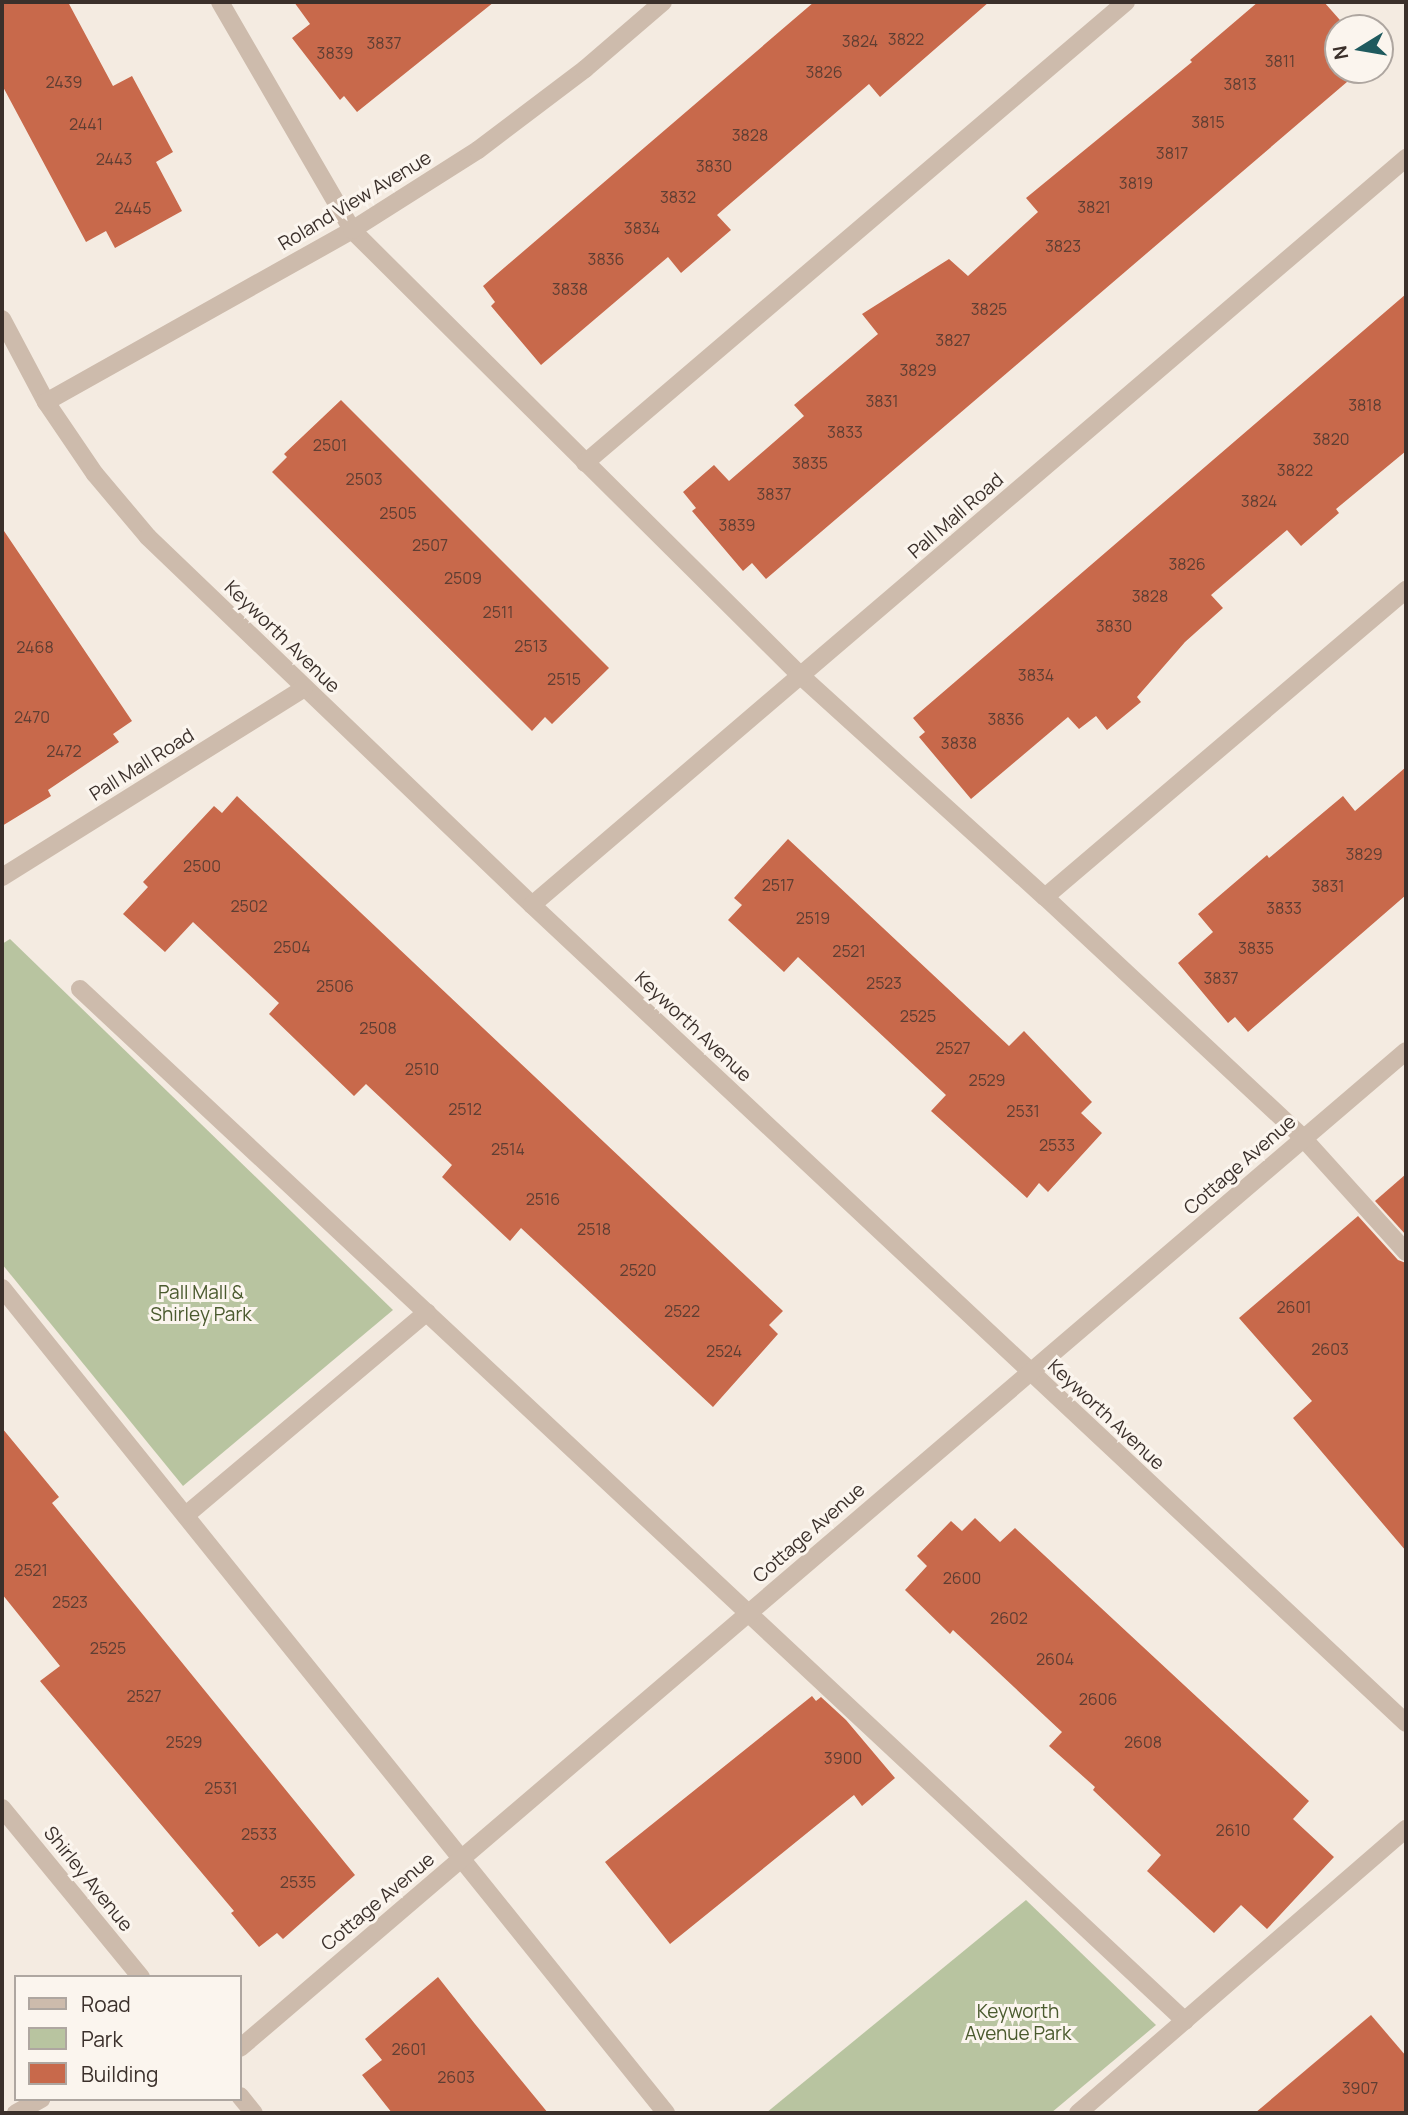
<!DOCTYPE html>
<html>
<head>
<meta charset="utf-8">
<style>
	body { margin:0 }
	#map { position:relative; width:1408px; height:2115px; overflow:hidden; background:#f4ebe1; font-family:Manrope,sans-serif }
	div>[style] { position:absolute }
	.green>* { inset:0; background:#b8c4a0 }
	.building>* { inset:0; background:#c8694b }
	.lane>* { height:18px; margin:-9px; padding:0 9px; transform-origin:9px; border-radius:9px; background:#cdbbac }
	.street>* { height:18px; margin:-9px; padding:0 9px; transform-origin:9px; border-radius:9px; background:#cdbbac }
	span { translate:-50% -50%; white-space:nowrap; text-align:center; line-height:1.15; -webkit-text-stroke:6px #fbf5ee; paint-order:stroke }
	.number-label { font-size:16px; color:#5e3e33 }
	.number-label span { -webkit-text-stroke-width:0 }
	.street-label { font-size:19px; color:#3b302b }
	.park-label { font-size:19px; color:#4a5a2e }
	.frame { position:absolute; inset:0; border:4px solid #3b302b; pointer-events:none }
	.legend { position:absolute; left:14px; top:1975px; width:228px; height:126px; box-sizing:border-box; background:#fbf5ee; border:2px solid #aea6a0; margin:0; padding:9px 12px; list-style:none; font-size:21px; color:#3b302b }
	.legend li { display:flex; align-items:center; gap:14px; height:35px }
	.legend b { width:35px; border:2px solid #aea6a0 }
	.north { position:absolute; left:1324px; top:14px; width:70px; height:70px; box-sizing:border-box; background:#fbf5ee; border:2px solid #aea6a0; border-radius:50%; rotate:259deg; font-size:19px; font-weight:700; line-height:28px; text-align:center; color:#3b302b }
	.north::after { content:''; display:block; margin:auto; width:24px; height:32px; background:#1f5a5e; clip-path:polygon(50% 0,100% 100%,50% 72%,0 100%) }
</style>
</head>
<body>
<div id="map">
	<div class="green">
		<i style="clip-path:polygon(10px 939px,393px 1310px,183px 1486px,2px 1264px,2px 944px)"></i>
		<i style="clip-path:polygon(1026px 1900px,1156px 2025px,1051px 2113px,766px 2113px)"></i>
	</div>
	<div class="building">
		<i style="clip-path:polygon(2px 2px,68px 2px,113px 86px,132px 76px,173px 152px,156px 162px,182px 211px,115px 248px,106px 231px,86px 242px,2px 85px)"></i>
		<i style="clip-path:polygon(294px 2px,494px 2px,357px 112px,344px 96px,340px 100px,292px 38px,310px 24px)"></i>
		<i style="clip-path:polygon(814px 2px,989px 2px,880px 97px,869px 84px,717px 215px,731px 230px,681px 273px,668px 257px,541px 365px,491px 306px,495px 302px,483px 286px)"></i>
		<i style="clip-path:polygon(1258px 2px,1324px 2px,1347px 28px,1338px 28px,1338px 70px,1361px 70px,766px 579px,752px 563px,743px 571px,692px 511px,696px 508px,683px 492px,714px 465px,729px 481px,804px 416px,794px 405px,878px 334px,862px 314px,949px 259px,968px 276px,1038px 212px,1026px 198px,1192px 62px,1190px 60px)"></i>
		<i style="clip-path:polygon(1406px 294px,1406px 451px,1336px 509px,1339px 513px,1301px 546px,1287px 530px,1211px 595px,1223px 608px,1185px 642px,1137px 697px,1141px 702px,1107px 730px,1096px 716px,1079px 729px,1068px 717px,971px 799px,919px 737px,925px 732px,913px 718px)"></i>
		<i style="clip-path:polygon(341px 400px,609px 668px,552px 724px,545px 717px,532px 731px,272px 472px,287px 457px,284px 454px)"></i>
		<i style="clip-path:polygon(2px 528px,132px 721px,113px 734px,119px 742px,48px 790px,51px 796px,2px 826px)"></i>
		<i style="clip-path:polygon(1406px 767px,1406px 895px,1248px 1032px,1235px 1017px,1228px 1023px,1178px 963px,1213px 932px,1198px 914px,1267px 855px,1269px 858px,1343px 796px,1355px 811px)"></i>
		<i style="clip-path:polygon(237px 796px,783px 1311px,769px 1325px,778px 1334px,713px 1407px,521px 1228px,510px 1241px,442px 1177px,452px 1165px,366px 1084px,354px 1096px,269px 1014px,279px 1003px,193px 922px,165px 952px,123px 914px,148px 887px,143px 882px,214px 806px,222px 813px)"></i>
		<i style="clip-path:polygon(788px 839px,1009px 1046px,1024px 1031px,1092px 1102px,1081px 1113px,1102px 1133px,1048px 1192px,1039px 1183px,1027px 1198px,931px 1111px,946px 1095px,798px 957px,784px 972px,728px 920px,742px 905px,734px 898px)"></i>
		<i style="clip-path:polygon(1406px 1174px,1406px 1235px,1375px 1201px)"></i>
		<i style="clip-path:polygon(1358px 1216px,1398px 1260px,1406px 1263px,1406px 1551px,1293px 1418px,1312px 1401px,1239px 1318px)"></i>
		<i style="clip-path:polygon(2px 1428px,59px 1497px,52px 1503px,355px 1875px,283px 1939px,277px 1933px,259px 1947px,231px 1913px,234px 1911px,40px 1681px,60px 1666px,2px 1594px)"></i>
		<i style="clip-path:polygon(975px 1518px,1000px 1542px,1015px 1528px,1309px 1801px,1293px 1819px,1334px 1857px,1267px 1929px,1241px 1905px,1214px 1933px,1147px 1871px,1161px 1855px,1093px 1790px,1095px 1787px,1049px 1746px,1062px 1732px,953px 1630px,950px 1634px,905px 1590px,927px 1566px,917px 1556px,951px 1521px,962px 1531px)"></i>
		<i style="clip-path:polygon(812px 1696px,816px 1701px,821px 1697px,846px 1720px,895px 1778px,862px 1806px,854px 1795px,670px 1944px,605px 1862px)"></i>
		<i style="clip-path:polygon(438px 1977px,475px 2024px,548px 2113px,392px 2113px,362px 2075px,382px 2060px,365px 2039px)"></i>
		<i style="clip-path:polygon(1371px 2015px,1406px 2056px,1406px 2113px,1255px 2113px)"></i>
	</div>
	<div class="lane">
		<i style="left:220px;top:2px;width:263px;rotate:59.9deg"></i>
		<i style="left:352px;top:230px;width:633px;rotate:44.81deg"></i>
		<i style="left:801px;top:676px;width:329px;rotate:42.2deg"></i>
		<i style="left:1045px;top:897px;width:353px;rotate:43deg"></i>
		<i style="left:1303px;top:1138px;width:154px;rotate:47.9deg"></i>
		<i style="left:585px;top:463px;width:711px;rotate:-40.44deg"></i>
		<i style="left:1045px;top:897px;width:474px;rotate:-40.4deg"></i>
		<i style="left:80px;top:989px;width:1512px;rotate:43.04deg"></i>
		<i style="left:2px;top:1288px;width:1059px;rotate:51.17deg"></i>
		<i style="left:186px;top:1515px;width:315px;rotate:-40.1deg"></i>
		<i style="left:1078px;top:2113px;width:434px;rotate:-40.9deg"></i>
	</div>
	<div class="street">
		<i style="left:2px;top:319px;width:94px;rotate:62.1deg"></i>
		<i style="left:46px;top:402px;width:87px;rotate:55.8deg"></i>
		<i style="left:95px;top:474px;width:82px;rotate:49.9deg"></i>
		<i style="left:148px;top:537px;width:532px;rotate:43.78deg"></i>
		<i style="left:532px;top:905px;width:1197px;rotate:43.1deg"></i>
		<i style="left:46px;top:402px;width:351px;rotate:-29.3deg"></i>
		<i style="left:352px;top:230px;width:149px;rotate:-32.4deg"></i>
		<i style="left:478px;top:150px;width:134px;rotate:-37.1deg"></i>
		<i style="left:585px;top:69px;width:103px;rotate:-40.7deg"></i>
		<i style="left:2px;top:877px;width:356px;rotate:-32deg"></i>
		<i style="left:532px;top:905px;width:1150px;rotate:-40.52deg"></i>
		<i style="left:2px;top:1808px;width:219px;rotate:50.6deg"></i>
		<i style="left:240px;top:2048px;width:1534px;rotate:-40.53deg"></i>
		<i style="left:240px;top:2096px;width:22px;rotate:51deg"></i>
		<i style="left:16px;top:2113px;width:29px;rotate:-29deg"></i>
	</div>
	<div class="number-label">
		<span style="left:906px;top:39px">3822</span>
		<span style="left:860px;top:41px">3824</span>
		<span style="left:384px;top:43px">3837</span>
		<span style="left:335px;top:53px">3839</span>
		<span style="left:1280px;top:61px">3811</span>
		<span style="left:824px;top:72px">3826</span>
		<span style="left:64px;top:82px">2439</span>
		<span style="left:1240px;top:84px">3813</span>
		<span style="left:1208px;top:122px">3815</span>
		<span style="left:86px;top:124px">2441</span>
		<span style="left:750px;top:135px">3828</span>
		<span style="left:1172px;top:153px">3817</span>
		<span style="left:114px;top:159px">2443</span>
		<span style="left:714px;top:166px">3830</span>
		<span style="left:1136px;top:183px">3819</span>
		<span style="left:678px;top:197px">3832</span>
		<span style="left:1094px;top:207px">3821</span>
		<span style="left:133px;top:208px">2445</span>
		<span style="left:642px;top:228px">3834</span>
		<span style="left:1063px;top:246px">3823</span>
		<span style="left:606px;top:259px">3836</span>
		<span style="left:570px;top:289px">3838</span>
		<span style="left:989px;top:309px">3825</span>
		<span style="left:953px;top:340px">3827</span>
		<span style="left:918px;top:370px">3829</span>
		<span style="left:882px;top:401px">3831</span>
		<span style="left:1365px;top:405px">3818</span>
		<span style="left:845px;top:432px">3833</span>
		<span style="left:1331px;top:439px">3820</span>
		<span style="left:330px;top:445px">2501</span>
		<span style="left:810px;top:463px">3835</span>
		<span style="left:1295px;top:470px">3822</span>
		<span style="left:364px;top:479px">2503</span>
		<span style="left:774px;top:494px">3837</span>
		<span style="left:1259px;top:501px">3824</span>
		<span style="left:398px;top:513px">2505</span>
		<span style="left:737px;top:525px">3839</span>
		<span style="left:430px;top:545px">2507</span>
		<span style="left:1187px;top:564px">3826</span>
		<span style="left:463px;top:578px">2509</span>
		<span style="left:1150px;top:596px">3828</span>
		<span style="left:498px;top:612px">2511</span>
		<span style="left:1114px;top:626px">3830</span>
		<span style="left:531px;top:646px">2513</span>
		<span style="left:35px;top:647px">2468</span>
		<span style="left:1036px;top:675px">3834</span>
		<span style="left:564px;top:679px">2515</span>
		<span style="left:32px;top:717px">2470</span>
		<span style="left:1006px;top:719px">3836</span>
		<span style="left:959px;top:743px">3838</span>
		<span style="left:64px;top:751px">2472</span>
		<span style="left:1364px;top:854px">3829</span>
		<span style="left:202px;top:866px">2500</span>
		<span style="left:778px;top:885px">2517</span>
		<span style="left:1328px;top:886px">3831</span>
		<span style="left:249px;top:906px">2502</span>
		<span style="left:1284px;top:908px">3833</span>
		<span style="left:813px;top:918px">2519</span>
		<span style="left:292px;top:947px">2504</span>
		<span style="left:1256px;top:948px">3835</span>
		<span style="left:849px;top:951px">2521</span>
		<span style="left:1221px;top:978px">3837</span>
		<span style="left:884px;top:983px">2523</span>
		<span style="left:335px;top:986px">2506</span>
		<span style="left:918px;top:1016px">2525</span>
		<span style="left:378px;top:1028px">2508</span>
		<span style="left:953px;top:1048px">2527</span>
		<span style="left:422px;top:1069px">2510</span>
		<span style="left:987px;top:1080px">2529</span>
		<span style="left:465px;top:1109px">2512</span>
		<span style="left:1023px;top:1111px">2531</span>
		<span style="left:1057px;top:1145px">2533</span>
		<span style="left:508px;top:1149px">2514</span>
		<span style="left:543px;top:1199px">2516</span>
		<span style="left:594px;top:1229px">2518</span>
		<span style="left:638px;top:1270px">2520</span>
		<span style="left:1294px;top:1307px">2601</span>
		<span style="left:682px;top:1311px">2522</span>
		<span style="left:1330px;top:1349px">2603</span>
		<span style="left:724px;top:1351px">2524</span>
		<span style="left:31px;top:1570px">2521</span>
		<span style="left:962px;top:1578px">2600</span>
		<span style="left:70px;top:1602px">2523</span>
		<span style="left:1009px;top:1618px">2602</span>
		<span style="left:108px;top:1648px">2525</span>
		<span style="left:1055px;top:1659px">2604</span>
		<span style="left:144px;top:1696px">2527</span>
		<span style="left:1098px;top:1699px">2606</span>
		<span style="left:184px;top:1742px">2529</span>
		<span style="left:1143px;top:1742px">2608</span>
		<span style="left:843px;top:1758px">3900</span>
		<span style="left:221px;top:1788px">2531</span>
		<span style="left:1233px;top:1830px">2610</span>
		<span style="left:259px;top:1834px">2533</span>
		<span style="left:298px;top:1882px">2535</span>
		<span style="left:409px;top:2049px">2601</span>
		<span style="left:456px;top:2077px">2603</span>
		<span style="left:1360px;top:2088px">3907</span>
	</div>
	<div class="street-label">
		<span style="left:355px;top:201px;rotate:-31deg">Roland View Avenue</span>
		<span style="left:956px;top:516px;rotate:-41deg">Pall Mall Road</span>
		<span style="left:282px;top:637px;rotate:44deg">Keyworth Avenue</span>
		<span style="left:142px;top:765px;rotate:-32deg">Pall Mall Road</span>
		<span style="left:693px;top:1027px;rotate:43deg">Keyworth Avenue</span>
		<span style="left:1240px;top:1165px;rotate:-41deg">Cottage Avenue</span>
		<span style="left:1106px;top:1415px;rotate:43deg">Keyworth Avenue</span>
		<span style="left:809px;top:1533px;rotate:-41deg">Cottage Avenue</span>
		<span style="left:88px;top:1879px;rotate:51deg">Shirley Avenue</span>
		<span style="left:378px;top:1902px;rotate:-40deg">Cottage Avenue</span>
	</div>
	<div class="park-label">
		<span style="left:201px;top:1304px">Pall Mall &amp;<br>Shirley Park</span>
		<span style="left:1018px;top:2023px">Keyworth<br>Avenue Park</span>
	</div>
	<div class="frame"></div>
	<ul class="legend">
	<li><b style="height:9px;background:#cdbbac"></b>Road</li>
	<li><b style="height:19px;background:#b8c4a0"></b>Park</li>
	<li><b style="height:19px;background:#c8694b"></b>Building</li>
	</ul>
	<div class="north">N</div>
</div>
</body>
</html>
